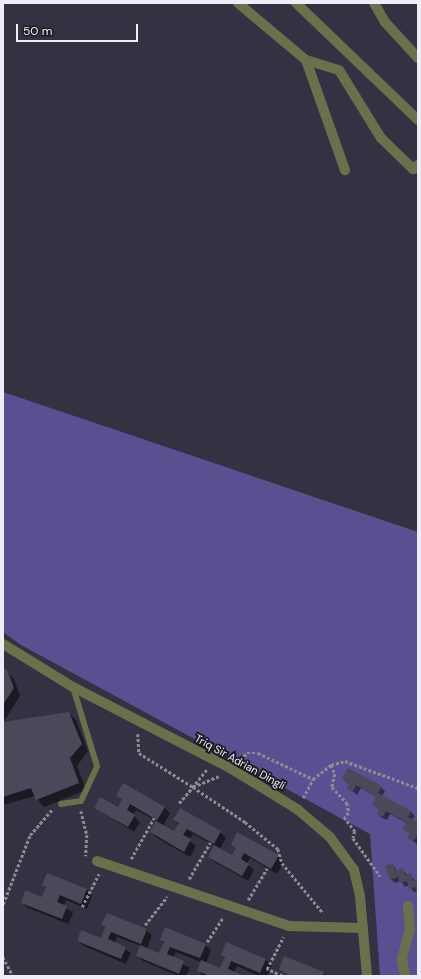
<!DOCTYPE html>
<html>
<head>
<meta charset="utf-8">
<style>
	body { margin:0 }
	#map { position:relative; width:421px; height:979px; overflow:hidden; background:#343242; font-family:"DM Sans",sans-serif }
	div>[style] { position:absolute }
	.green>* { inset:0; background:#5a5091 }
	.shadow>* { inset:0; background:#0007 }
	.building>* { inset:0; background:#4a4959 }
	.path>* { height:2.5px; margin-top:-1.25px; transform-origin:0; background:repeating-linear-gradient(90deg,#8b8a97 0 3px,transparent 0 5px) }
	.service>* { height:6px; margin:-3px; padding:0 3px; transform-origin:3px; border-radius:3px; background:#68714b }
	.minor>* { height:10px; margin:-5px; padding:0 5px; transform-origin:5px; border-radius:5px; background:#68714b }
	span { translate:-50% -50%; white-space:nowrap; text-align:center; line-height:1.15; -webkit-text-stroke:4px #1c1b22; paint-order:stroke }
	.street-label { font-size:11px; color:#eeeef8 }
	.frame { position:absolute; inset:0; border:4px solid #eeeef8; pointer-events:none }
	.scale { position:absolute; left:16px; top:24px; width:122px; height:18px; box-sizing:border-box; border:2px solid #eeeef8; border-top:0; padding-left:5px; font-size:12px; line-height:14px; white-space:nowrap; color:#eeeef8; -webkit-text-stroke:3px #1c1b22; paint-order:stroke }
</style>
</head>
<body>
<div id="map">
	<div class="green">
		<i style="clip-path:polygon(3px 392px,418px 532px,418px 976px,380px 976px,370px 834px,21px 645px,3px 632px)"></i>
	</div>
	<div class="shadow">
		<i style="clip-path:polygon(3px 669px,14px 679px,20px 696px,3px 723px,69px 713px,76px 720px,88px 751px,77px 766px,86px 790px,44px 807px,35px 796px,3px 805px)"></i>
		<i style="clip-path:polygon(343px 779px,381px 787px,385px 791px,382px 796px,411px 812px,415px 816px,412px 820px,418px 823px,418px 845px,409px 838px,411px 834px,404px 829px,407px 823px,390px 814px,387px 820px,382px 818px,378px 814px,380px 810px,373px 805px,377px 797px,361px 788px,357px 795px,348px 788px,350px 785px)"></i>
		<i style="clip-path:polygon(117px 795px,164px 807px,170px 813px,163px 826px,175px 832px,179px 825px,174px 820px,220px 832px,226px 838px,220px 849px,232px 857px,237px 849px,232px 844px,278px 856px,284px 862px,277px 874px,250px 858px,247px 864px,254px 870px,248px 881px,215px 862px,209px 857px,215px 846px,193px 834px,189px 840px,196px 846px,190px 857px,157px 838px,151px 832px,157px 821px,136px 810px,133px 815px,140px 822px,134px 832px,95px 808px,118px 808px,122px 800px)"></i>
		<i style="clip-path:polygon(392px 864px,397px 871px,402px 869px,407px 875px,410px 874px,415px 881px,418px 880px,418px 892px,414px 892px,409px 885px,405px 887px,401px 881px,395px 883px,391px 879px)"></i>
		<i style="clip-path:polygon(47px 874px,87px 890px,92px 896px,87px 909px,66px 900px,64px 906px,73px 913px,68px 924px,28px 908px,22px 903px,43px 898px,46px 889px,43px 885px)"></i>
		<i style="clip-path:polygon(102px 925px,146px 930px,152px 935px,147px 949px,160px 954px,164px 944px,161px 940px,205px 945px,211px 950px,206px 963px,221px 969px,225px 958px,222px 955px,226px 943px,266px 960px,272px 965px,267px 976px,259px 976px,237px 966px,234px 973px,242px 976px,203px 976px,198px 970px,201px 962px,176px 952px,173px 958px,190px 968px,186px 976px,179px 976px,143px 961px,137px 956px,141px 946px,117px 937px,115px 943px,131px 953px,126px 964px,84px 946px,78px 941px,101px 940px,106px 929px)"></i>
		<i style="clip-path:polygon(284px 957px,324px 973px,327px 976px,288px 976px,280px 969px)"></i>
	</div>
	<div class="building">
		<i style="clip-path:polygon(3px 667px,7px 670px,14px 688px,3px 705px)"></i>
		<i style="clip-path:polygon(69px 712px,82px 744px,70px 758px,79px 783px,36px 800px,31px 788px,3px 797px,3px 722px)"></i>
		<i style="clip-path:polygon(348px 768px,382px 786px,378px 793px,411px 811px,408px 817px,418px 822px,418px 835px,413px 841px,407px 838px,410px 833px,402px 829px,406px 822px,386px 811px,383px 817px,377px 814px,379px 809px,372px 805px,376px 796px,356px 785px,353px 792px,347px 789px,349px 784px,342px 779px)"></i>
		<i style="clip-path:polygon(123px 783px,165px 807px,157px 820px,130px 804px,127px 810px,135px 815px,128px 827px,94px 808px,100px 797px,118px 807px,122px 799px,116px 796px)"></i>
		<i style="clip-path:polygon(180px 808px,221px 831px,214px 844px,187px 829px,183px 835px,191px 839px,184px 852px,150px 832px,156px 821px,174px 831px,179px 823px,173px 820px)"></i>
		<i style="clip-path:polygon(237px 832px,279px 855px,271px 869px,244px 853px,241px 859px,249px 864px,242px 876px,208px 857px,214px 845px,232px 855px,236px 848px,231px 845px)"></i>
		<i style="clip-path:polygon(393px 863px,395px 871px,403px 868px,405px 875px,411px 873px,413px 881px,418px 879px,418px 895px,415px 887px,409px 889px,407px 881px,400px 883px,398px 877px,390px 880px,385px 866px)"></i>
		<i style="clip-path:polygon(47px 873px,87px 889px,81px 904px,60px 895px,57px 902px,67px 906px,62px 919px,21px 903px,25px 890px,42px 897px,46px 887px,42px 886px)"></i>
		<i style="clip-path:polygon(107px 913px,147px 929px,141px 944px,111px 932px,108px 939px,126px 947px,121px 959px,77px 941px,81px 930px,101px 938px,105px 927px,101px 925px)"></i>
		<i style="clip-path:polygon(165px 927px,206px 944px,200px 958px,170px 947px,167px 954px,184px 961px,179px 974px,136px 956px,140px 945px,159px 953px,164px 942px,160px 940px)"></i>
		<i style="clip-path:polygon(226px 942px,266px 959px,260px 973px,231px 961px,228px 969px,245px 976px,210px 976px,197px 971px,201px 960px,220px 968px,225px 957px,221px 955px)"></i>
		<i style="clip-path:polygon(284px 956px,324px 972px,323px 976px,289px 976px,279px 969px)"></i>
	</div>
	<div class="path">
		<i style="left:138px;top:734px;width:19px;rotate:87deg"></i>
		<i style="left:139px;top:753px;width:64px;rotate:32.2deg"></i>
		<i style="left:240px;top:760px;width:10px;rotate:-45deg"></i>
		<i style="left:247px;top:753px;width:11px"></i>
		<i style="left:258px;top:753px;width:61px;rotate:25.3deg"></i>
		<i style="left:331px;top:765px;width:10px;rotate:66deg"></i>
		<i style="left:335px;top:774px;width:13px;rotate:103deg"></i>
		<i style="left:332px;top:787px;width:22px;rotate:47deg"></i>
		<i style="left:347px;top:803px;width:10px;rotate:79deg"></i>
		<i style="left:349px;top:813px;width:6px;rotate:141deg"></i>
		<i style="left:344px;top:817px;width:18px;rotate:52deg"></i>
		<i style="left:355px;top:831px;width:7px;rotate:106deg"></i>
		<i style="left:353px;top:838px;width:47px;rotate:54.6deg"></i>
		<i style="left:207px;top:770px;width:22px;rotate:129deg"></i>
		<i style="left:193px;top:787px;width:63px;rotate:33.9deg"></i>
		<i style="left:245px;top:822px;width:43px;rotate:39.3deg"></i>
		<i style="left:278px;top:849px;width:15px;rotate:74deg"></i>
		<i style="left:282px;top:863px;width:65px;rotate:50.6deg"></i>
		<i style="left:303px;top:798px;width:21px;rotate:-62deg"></i>
		<i style="left:313px;top:779px;width:23px;rotate:-38deg"></i>
		<i style="left:331px;top:765px;width:15px;rotate:-16deg"></i>
		<i style="left:345px;top:761px;width:78px;rotate:20.3deg"></i>
		<i style="left:179px;top:803px;width:21px;rotate:-49deg"></i>
		<i style="left:193px;top:787px;width:28px;rotate:-23deg"></i>
		<i style="left:81px;top:811px;width:25px;rotate:76deg"></i>
		<i style="left:87px;top:835px;width:21px;rotate:93deg"></i>
		<i style="left:131px;top:859px;width:47px;rotate:-60.7deg"></i>
		<i style="left:189px;top:879px;width:42px;rotate:-59.7deg"></i>
		<i style="left:248px;top:900px;width:37px;rotate:-59deg"></i>
		<i style="left:3px;top:904px;width:74px;rotate:-68.6deg"></i>
		<i style="left:30px;top:835px;width:33px;rotate:-49deg"></i>
		<i style="left:82px;top:907px;width:37px;rotate:-63deg"></i>
		<i style="left:145px;top:925px;width:36px;rotate:-52deg"></i>
		<i style="left:207px;top:942px;width:30px;rotate:-57deg"></i>
		<i style="left:3px;top:957px;width:21px;rotate:62deg"></i>
		<i style="left:282px;top:976px;width:17px;rotate:-155deg"></i>
		<i style="left:267px;top:969px;width:36px;rotate:-63deg"></i>
	</div>
	<div class="service">
		<i style="left:61px;top:804px;width:20px;rotate:-9deg"></i>
		<i style="left:81px;top:801px;width:38px;rotate:-65deg"></i>
		<i style="left:97px;top:766px;width:83px;rotate:-106.9deg"></i>
	</div>
	<div class="minor">
		<i style="left:238px;top:3px;width:89px;rotate:40deg"></i>
		<i style="left:306px;top:60px;width:117px;rotate:70.5deg"></i>
		<i style="left:296px;top:3px;width:169px;rotate:43.8deg"></i>
		<i style="left:374px;top:3px;width:22px;rotate:60deg"></i>
		<i style="left:385px;top:22px;width:49px;rotate:47.5deg"></i>
		<i style="left:306px;top:60px;width:34px;rotate:17deg"></i>
		<i style="left:339px;top:70px;width:80px;rotate:58.3deg"></i>
		<i style="left:381px;top:138px;width:45px;rotate:44.1deg"></i>
		<i style="left:413px;top:169px;width:6px;rotate:-39deg"></i>
		<i style="left:3px;top:644px;width:82px;rotate:31.6deg"></i>
		<i style="left:73px;top:687px;width:177px;rotate:27.3deg"></i>
		<i style="left:230px;top:768px;width:79px;rotate:31.5deg"></i>
		<i style="left:297px;top:809px;width:43px;rotate:40.3deg"></i>
		<i style="left:330px;top:837px;width:41px;rotate:54deg"></i>
		<i style="left:354px;top:870px;width:27px;rotate:77deg"></i>
		<i style="left:360px;top:896px;width:80px;rotate:85deg"></i>
		<i style="left:97px;top:861px;width:203px;rotate:18.7deg"></i>
		<i style="left:289px;top:926px;width:74px;rotate:1.5deg"></i>
		<i style="left:405px;top:976px;width:17px;rotate:-100deg"></i>
		<i style="left:402px;top:959px;width:30px;rotate:-75deg"></i>
		<i style="left:410px;top:930px;width:24px;rotate:-95deg"></i>
	</div>
	<div class="street-label">
		<span style="left:240px;top:762px;rotate:29deg">Triq Sir Adrian Dingli</span>
	</div>
	<div class="frame"></div>
	<div class="scale">50 m</div>
</div>
</body>
</html>
